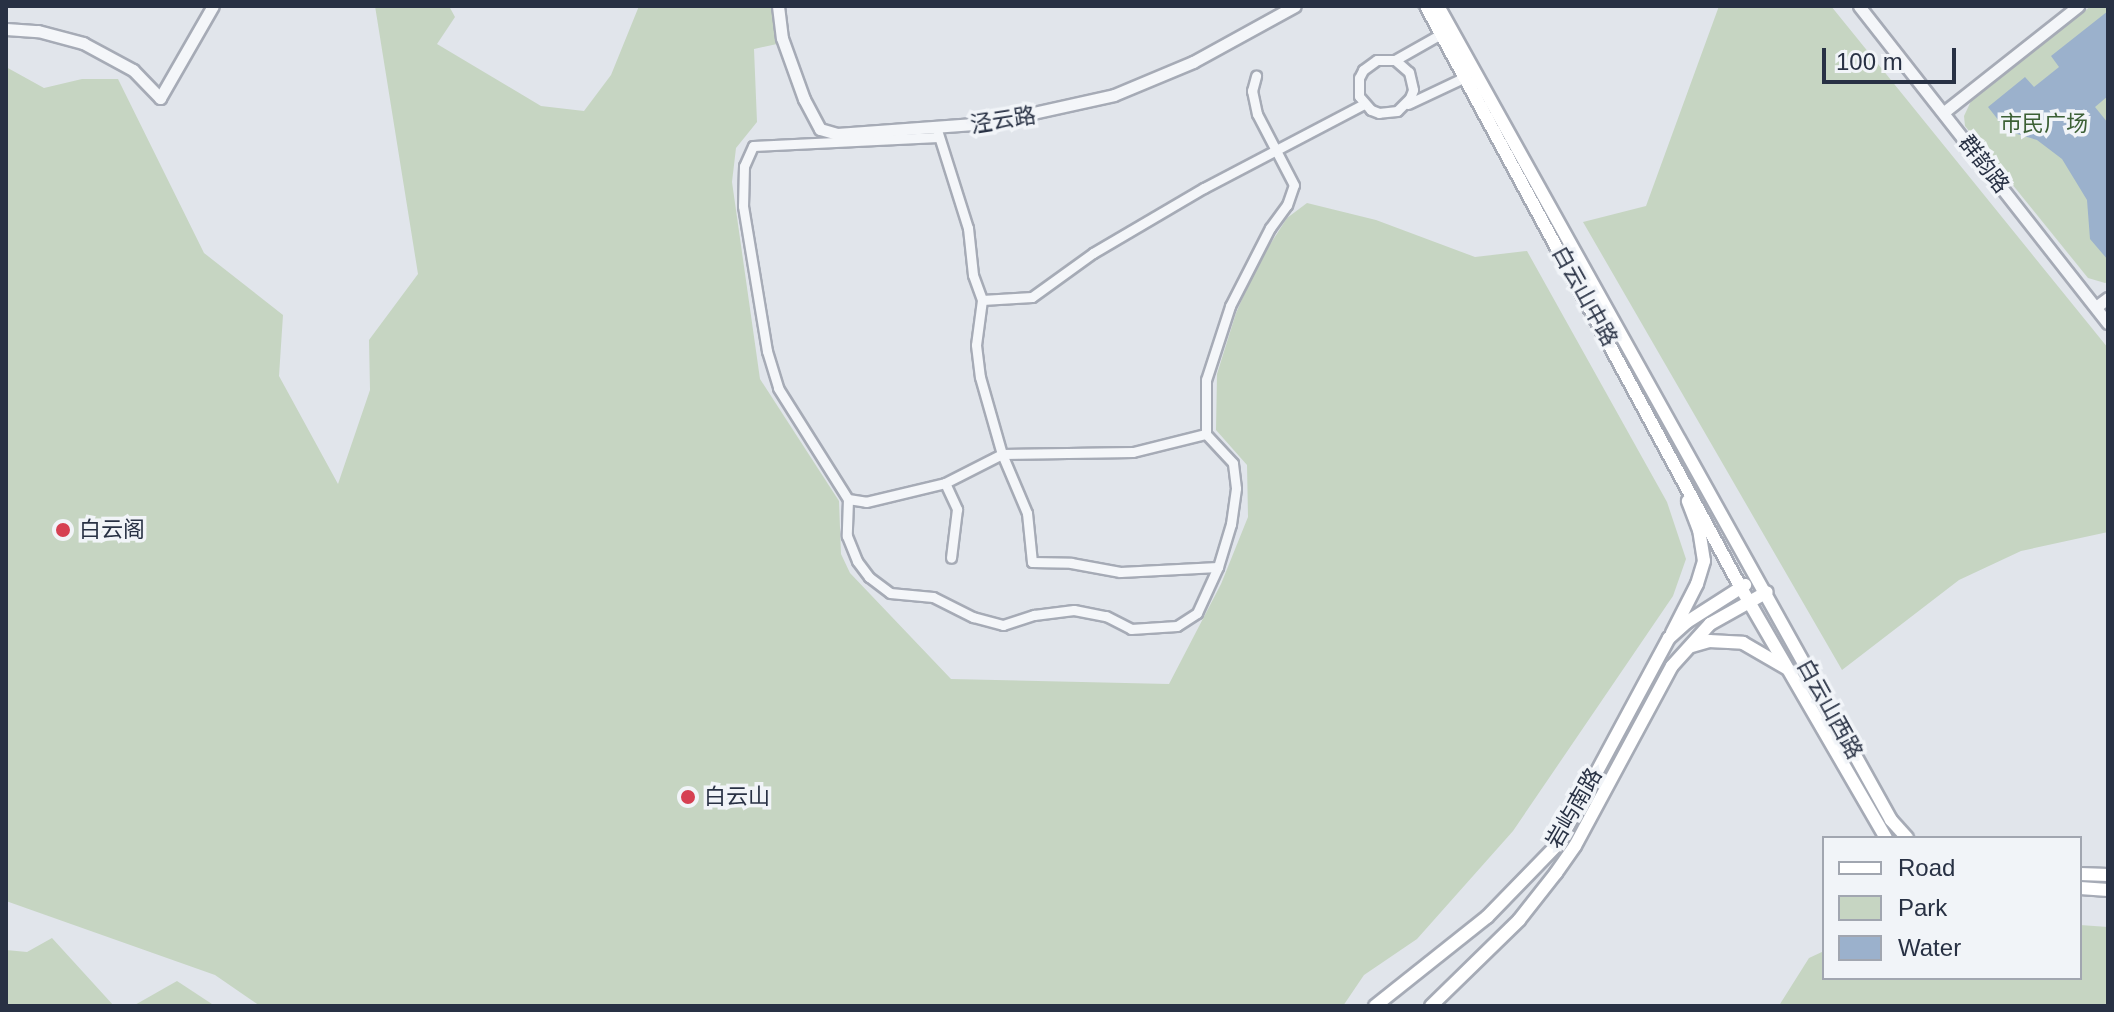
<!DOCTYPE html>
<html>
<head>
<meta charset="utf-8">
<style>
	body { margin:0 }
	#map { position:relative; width:2114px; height:1012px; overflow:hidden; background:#e1e5eb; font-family:Arial,"Noto Sans SC",sans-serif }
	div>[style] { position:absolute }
	.green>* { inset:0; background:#c6d5c2 }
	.water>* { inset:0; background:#9bb1cc }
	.roads { filter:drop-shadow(2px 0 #a6abb6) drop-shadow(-2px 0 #a6abb6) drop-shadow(0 2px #a6abb6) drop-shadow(0 -2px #a6abb6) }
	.minor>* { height:9px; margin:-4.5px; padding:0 4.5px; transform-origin:4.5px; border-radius:4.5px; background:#f4f6f9 }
	.tertiary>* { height:11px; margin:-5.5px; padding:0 5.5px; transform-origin:5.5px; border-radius:5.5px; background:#f4f6f9 }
	.secondary>* { height:12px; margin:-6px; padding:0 6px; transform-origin:6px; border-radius:6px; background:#fff }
	.dots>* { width:22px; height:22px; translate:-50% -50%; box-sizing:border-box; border:4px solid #f1f4f8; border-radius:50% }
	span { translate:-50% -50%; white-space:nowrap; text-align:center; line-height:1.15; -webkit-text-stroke:7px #f1f4f8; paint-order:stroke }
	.street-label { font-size:22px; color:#283144 }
	.park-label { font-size:22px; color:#3c6035 }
	.poi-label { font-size:22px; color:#283144 }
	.left { translate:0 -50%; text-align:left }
	.frame { position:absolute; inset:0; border:8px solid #283144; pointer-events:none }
	.legend { position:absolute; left:1822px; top:836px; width:260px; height:144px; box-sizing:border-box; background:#f1f4f8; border:2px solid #a1a6b0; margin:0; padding:10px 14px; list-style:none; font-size:24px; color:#283144 }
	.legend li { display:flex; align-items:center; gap:16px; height:40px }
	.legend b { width:40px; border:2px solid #a1a6b0 }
	.scale { position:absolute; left:1822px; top:48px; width:134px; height:36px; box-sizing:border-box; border:4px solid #283144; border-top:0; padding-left:10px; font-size:24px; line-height:28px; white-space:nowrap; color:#283144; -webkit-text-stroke:6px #f1f4f8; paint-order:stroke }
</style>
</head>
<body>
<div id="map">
	<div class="green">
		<i style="clip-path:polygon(375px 6px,449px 6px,455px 17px,437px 44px,541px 106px,584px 111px,611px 75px,639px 6px,773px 6px,777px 44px,754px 49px,757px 122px,736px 148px,732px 182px,760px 379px,839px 501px,841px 554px,850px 573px,951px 679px,1169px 684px,1221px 584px,1248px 517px,1247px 465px,1216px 430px,1217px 374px,1236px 313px,1258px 263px,1287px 218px,1307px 203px,1376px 220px,1475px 257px,1527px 251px,1667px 502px,1686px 559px,1673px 596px,1513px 831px,1417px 939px,1364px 975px,1343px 1006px,260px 1006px,215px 975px,6px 901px,6px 67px,44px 88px,82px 79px,118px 79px,204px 253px,283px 315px,279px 376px,338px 484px,370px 390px,369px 340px,418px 274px)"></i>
		<i style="clip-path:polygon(1719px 6px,1831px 6px,2108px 348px,2108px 532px,2021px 551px,1959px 580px,1842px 670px,1583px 222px,1646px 206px)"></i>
		<i style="clip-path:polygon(2091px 6px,2108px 6px,2108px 282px,2105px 283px,2088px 278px,1965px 126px,1964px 116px,1972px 99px)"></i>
		<i style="clip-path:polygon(2080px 925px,2108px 927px,2108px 1006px,1774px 1006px,1780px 1004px,1809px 958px,1824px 951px,1824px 978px,2080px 978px)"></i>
		<i style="clip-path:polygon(52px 938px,114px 1006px,6px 1006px,6px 950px,27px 952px)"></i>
		<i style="clip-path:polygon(177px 981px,215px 1006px,133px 1006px)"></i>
	</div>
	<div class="water">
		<i style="clip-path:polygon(2108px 11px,2108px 96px,2095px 107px,2108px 123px,2108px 260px,2090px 239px,2087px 200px,2062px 159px,2037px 140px,2007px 131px,1988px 107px,2025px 77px,2034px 87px,2059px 67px,2051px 56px)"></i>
	</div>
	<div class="roads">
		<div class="minor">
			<i style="left:1395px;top:60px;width:18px;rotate:41deg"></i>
			<i style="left:1409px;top:72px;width:18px;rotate:77deg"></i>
			<i style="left:1413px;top:90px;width:9px;rotate:111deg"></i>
			<i style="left:1410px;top:98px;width:18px;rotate:135deg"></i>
			<i style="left:1397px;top:111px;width:18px;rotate:174deg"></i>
			<i style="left:1379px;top:113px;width:9px;rotate:-159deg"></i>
			<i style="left:1371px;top:110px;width:18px;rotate:-131deg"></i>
			<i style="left:1359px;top:96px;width:18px;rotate:-90deg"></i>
			<i style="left:1359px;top:78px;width:9px;rotate:-63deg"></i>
			<i style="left:1363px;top:70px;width:17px;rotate:-36deg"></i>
			<i style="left:1377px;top:60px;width:18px"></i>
			<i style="left:1395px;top:60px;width:53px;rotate:-29.5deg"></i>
			<i style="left:1408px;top:104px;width:63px;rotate:-25.3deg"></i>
			<i style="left:938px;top:133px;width:100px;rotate:72.5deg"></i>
			<i style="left:968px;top:228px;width:47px;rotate:83.9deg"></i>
			<i style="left:973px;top:275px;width:27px;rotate:70deg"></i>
			<i style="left:982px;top:300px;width:45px;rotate:97.6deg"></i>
			<i style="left:976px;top:345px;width:32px;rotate:83deg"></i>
			<i style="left:980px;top:377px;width:80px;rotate:74.1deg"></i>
			<i style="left:1002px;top:454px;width:64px;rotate:67deg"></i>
			<i style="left:1027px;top:513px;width:49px;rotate:84.2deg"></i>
			<i style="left:1032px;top:562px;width:39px;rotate:1deg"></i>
			<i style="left:1071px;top:563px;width:50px;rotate:10.4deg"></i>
			<i style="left:1120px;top:572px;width:98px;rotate:-2.9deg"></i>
			<i style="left:938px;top:137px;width:185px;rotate:177.2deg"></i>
			<i style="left:753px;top:146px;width:22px;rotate:114deg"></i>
			<i style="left:744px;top:166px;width:40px;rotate:91.4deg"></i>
			<i style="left:743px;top:206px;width:147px;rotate:80.6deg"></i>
			<i style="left:767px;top:351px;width:39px;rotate:73deg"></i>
			<i style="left:778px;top:388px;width:131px;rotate:57.8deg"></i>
			<i style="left:848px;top:499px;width:37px;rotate:92deg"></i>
			<i style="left:847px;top:536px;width:27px;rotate:68deg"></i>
			<i style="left:857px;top:561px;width:20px;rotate:53deg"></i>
			<i style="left:869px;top:577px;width:26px;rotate:37deg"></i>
			<i style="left:890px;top:593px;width:43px;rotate:5.3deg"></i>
			<i style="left:933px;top:597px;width:45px;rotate:26.6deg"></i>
			<i style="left:973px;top:617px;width:31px;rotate:15deg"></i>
			<i style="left:1003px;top:625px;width:33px;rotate:-18deg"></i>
			<i style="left:1034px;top:615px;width:40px;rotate:-7.1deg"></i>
			<i style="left:1074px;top:610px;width:33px;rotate:11deg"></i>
			<i style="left:1106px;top:616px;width:28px;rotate:27deg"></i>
			<i style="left:1131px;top:629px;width:46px;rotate:-3.7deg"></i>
			<i style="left:1177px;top:626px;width:24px;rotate:-33deg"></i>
			<i style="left:1197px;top:613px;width:51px;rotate:-65.5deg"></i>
			<i style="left:1218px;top:567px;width:45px;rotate:-73.2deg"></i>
			<i style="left:1231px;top:524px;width:36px;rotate:-82deg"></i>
			<i style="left:1236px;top:488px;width:25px;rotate:-97deg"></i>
			<i style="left:1233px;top:463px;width:40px;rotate:-133deg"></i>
			<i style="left:1206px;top:434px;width:54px;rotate:-90deg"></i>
			<i style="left:1206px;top:380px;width:78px;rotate:-72deg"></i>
			<i style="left:1230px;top:306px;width:88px;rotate:-62.9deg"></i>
			<i style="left:1270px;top:228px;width:29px;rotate:-54deg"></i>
			<i style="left:1287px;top:205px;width:21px;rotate:-71deg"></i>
			<i style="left:1294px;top:185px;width:80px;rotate:-117.5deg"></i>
			<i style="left:1257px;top:114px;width:24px;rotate:-102deg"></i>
			<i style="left:1252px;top:91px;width:16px;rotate:-75deg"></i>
			<i style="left:982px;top:300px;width:50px;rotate:-3.4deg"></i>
			<i style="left:1032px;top:297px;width:75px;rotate:-35.8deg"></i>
			<i style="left:1093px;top:253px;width:129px;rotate:-30.4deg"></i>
			<i style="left:1204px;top:188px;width:181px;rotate:-27.7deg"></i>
			<i style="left:945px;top:483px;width:29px;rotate:65deg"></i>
			<i style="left:957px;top:509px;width:49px;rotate:97deg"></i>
			<i style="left:848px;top:499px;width:18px;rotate:9deg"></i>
			<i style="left:866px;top:502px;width:81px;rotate:-13.5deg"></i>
			<i style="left:945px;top:483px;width:64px;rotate:-27deg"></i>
			<i style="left:1002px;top:454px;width:131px;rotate:-0.9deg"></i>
			<i style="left:1133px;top:452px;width:75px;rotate:-13.9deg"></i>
		</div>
		<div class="tertiary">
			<i style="left:778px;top:6px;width:32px;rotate:83deg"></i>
			<i style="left:782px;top:38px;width:65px;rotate:70.2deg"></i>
			<i style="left:804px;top:99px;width:34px;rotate:62deg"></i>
			<i style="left:820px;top:129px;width:18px;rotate:16deg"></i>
			<i style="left:837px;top:134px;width:151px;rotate:-4.2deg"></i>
			<i style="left:988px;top:123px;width:129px;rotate:-12.5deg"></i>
			<i style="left:1114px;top:95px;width:86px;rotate:-22.7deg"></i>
			<i style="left:1193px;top:62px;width:116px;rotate:-28.8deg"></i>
			<i style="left:1859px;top:6px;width:403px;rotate:51.9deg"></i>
			<i style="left:6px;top:29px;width:32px;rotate:4deg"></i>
			<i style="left:38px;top:31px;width:47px;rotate:14.9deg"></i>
			<i style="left:83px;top:43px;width:57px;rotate:28.4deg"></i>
			<i style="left:133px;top:70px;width:39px;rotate:46deg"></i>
			<i style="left:160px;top:98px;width:106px;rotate:-60.1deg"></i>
			<i style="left:1944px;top:112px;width:171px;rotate:-38.3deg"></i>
			<i style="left:2096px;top:307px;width:15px;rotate:-37deg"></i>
		</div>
		<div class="secondary">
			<i style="left:1426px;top:6px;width:662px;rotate:61.58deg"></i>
			<i style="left:1741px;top:588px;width:289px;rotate:59.9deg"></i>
			<i style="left:1438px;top:6px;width:932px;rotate:60.9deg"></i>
			<i style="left:1891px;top:820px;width:24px;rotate:48deg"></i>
			<i style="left:1672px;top:633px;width:55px;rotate:-63deg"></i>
			<i style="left:1697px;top:584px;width:24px;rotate:-73deg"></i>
			<i style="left:1704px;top:561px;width:31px;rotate:-99deg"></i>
			<i style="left:1699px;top:530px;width:31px;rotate:-111deg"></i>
			<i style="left:1692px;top:646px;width:18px;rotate:-16deg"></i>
			<i style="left:1709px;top:641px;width:34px;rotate:3deg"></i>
			<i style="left:1743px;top:643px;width:50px;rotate:30.2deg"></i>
			<i style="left:2080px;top:874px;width:28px;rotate:2deg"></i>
			<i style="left:2080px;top:888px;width:28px;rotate:4deg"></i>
			<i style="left:1375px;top:1006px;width:143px;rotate:-38.5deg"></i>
			<i style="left:1487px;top:917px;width:102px;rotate:-45.8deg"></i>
			<i style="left:1558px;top:844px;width:234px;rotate:-61.7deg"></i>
			<i style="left:1669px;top:638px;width:24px;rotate:-42deg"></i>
			<i style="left:1687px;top:622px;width:69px;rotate:-32.5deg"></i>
			<i style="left:1431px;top:1006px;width:123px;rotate:-44.3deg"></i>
			<i style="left:1519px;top:920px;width:60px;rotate:-51.8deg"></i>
			<i style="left:1556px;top:873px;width:33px;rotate:-55deg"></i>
			<i style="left:1575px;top:846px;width:204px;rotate:-61.7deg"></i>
			<i style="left:1672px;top:666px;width:57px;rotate:-47.9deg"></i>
			<i style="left:1710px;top:624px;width:65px;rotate:-29.3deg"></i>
		</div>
	</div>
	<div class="dots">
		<i style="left:63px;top:530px;background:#d64052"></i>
		<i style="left:688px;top:797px;background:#d64052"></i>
	</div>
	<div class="street-label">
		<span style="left:1003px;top:120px;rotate:-9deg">泾云路</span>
		<span style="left:1984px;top:164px;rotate:52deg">群韵路</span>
		<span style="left:1585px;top:296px;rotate:61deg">白云山中路</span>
		<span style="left:1830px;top:709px;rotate:61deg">白云山西路</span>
		<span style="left:1574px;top:808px;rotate:-60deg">岩屿南路</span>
	</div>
	<div class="park-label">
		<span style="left:2044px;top:124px">市民广场</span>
	</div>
	<div class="poi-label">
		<span class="left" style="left:79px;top:530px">白云阁</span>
		<span class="left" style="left:704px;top:797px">白云山</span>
	</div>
	<div class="frame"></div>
	<ul class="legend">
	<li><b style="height:10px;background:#fff"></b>Road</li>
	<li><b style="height:22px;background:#c6d5c2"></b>Park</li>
	<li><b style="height:22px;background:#9bb1cc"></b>Water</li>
	</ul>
	<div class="scale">100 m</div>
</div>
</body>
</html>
